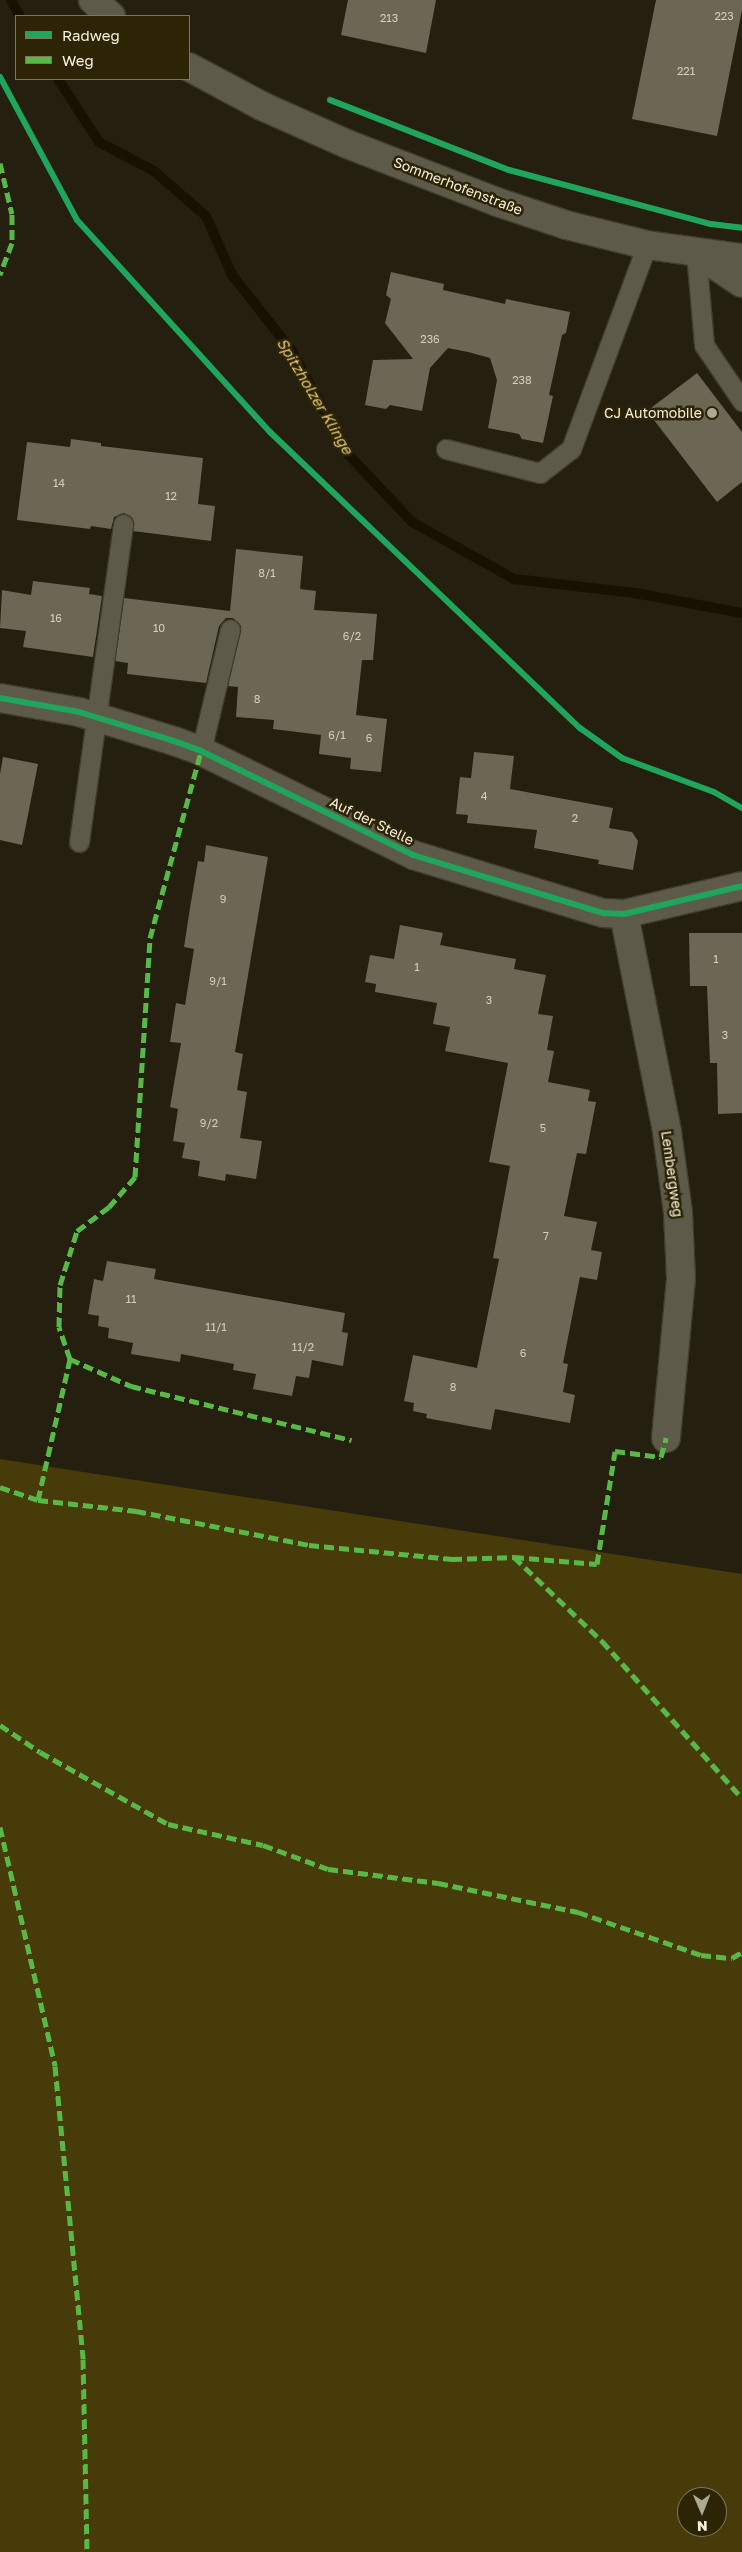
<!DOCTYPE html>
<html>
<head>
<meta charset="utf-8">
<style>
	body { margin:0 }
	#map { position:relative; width:742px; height:2552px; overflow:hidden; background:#241f0e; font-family:"Golos Text",sans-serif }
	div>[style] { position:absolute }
	.green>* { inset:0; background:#473b09 }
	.stream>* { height:10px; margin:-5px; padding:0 5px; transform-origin:5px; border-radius:5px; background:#161103 }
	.building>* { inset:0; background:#6c6654 }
	.roads { filter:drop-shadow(1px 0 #403c2d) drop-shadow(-1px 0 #403c2d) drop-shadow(0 1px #403c2d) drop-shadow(0 -1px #403c2d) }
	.service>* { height:19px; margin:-9.5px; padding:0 9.5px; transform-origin:9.5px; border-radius:9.5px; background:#5e5a4a }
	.minor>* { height:28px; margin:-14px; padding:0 14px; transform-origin:14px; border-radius:14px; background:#5e5a4a }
	.quiet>* { height:5px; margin-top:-2.5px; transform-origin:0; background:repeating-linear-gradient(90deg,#58b947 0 10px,transparent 0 15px) }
	.cycleway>* { height:6px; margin:-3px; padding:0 3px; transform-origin:3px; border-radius:3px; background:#20a55d }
	.dots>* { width:14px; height:14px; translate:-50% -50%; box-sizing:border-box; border:2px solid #2d2405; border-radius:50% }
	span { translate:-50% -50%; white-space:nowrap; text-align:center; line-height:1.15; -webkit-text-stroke:5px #2d2405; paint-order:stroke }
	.number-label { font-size:11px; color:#d4cebc }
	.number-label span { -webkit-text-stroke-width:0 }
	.street-label { font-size:14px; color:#f6f1df }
	.poi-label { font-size:14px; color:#f6f1df }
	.right { translate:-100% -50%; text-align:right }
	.water-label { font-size:15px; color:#e4cb76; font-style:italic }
	.legend { position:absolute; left:15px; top:15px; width:175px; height:65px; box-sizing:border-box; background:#2d2405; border:1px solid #7d765c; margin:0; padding:6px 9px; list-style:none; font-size:15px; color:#f6f1df }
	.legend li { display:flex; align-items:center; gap:10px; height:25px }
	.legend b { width:25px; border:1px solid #7d765c }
	.north { position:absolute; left:677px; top:2487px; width:50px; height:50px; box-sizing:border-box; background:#2d2405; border:1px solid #7d765c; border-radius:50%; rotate:179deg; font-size:14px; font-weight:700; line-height:20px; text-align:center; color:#f6f1df }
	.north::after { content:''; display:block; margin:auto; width:18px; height:22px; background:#aca896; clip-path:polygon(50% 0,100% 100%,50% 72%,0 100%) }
</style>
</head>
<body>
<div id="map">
	<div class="green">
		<i style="clip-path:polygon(evenodd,0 1459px,742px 1574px,742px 2552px,0 2552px,0 1459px,687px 2497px,717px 2497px,717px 2527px,687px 2527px,687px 2497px)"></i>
	</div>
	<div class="stream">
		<i style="left:11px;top:0;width:18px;rotate:61deg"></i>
		<i style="left:58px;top:79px;width:75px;rotate:56.9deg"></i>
		<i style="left:99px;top:142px;width:62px;rotate:27.8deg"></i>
		<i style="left:154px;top:171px;width:69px;rotate:40.9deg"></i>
		<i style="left:206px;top:216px;width:64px;rotate:66.2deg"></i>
		<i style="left:232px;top:275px;width:97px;rotate:51.7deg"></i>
		<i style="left:292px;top:351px;width:116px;rotate:61.7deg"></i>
		<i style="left:347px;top:453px;width:95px;rotate:46.7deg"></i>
		<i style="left:412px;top:522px;width:117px;rotate:29.2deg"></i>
		<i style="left:514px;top:579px;width:122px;rotate:6.6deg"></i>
		<i style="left:635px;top:593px;width:109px;rotate:10.6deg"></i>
	</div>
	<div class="building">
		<i style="clip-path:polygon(348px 0,436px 0,426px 53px,341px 35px)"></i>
		<i style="clip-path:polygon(656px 0,742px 0,742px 10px,717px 136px,632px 119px)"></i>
		<i style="clip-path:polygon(391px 272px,444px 284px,443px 290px,479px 298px,505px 304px,506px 299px,570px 312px,566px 333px,562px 335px,549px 395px,553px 396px,543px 443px,522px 439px,519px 434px,488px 428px,497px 380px,490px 358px,468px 352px,448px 348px,430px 368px,422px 411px,390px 405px,386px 409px,365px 405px,373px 360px,413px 359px,385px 323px,391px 299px,386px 295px)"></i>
		<i style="clip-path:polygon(697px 373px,742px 432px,742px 482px,717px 502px,647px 411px)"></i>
		<i style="clip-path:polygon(71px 439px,101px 443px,101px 446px,203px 458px,198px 504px,215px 506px,211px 541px,133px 531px,133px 519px,124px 513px,114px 517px,111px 529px,91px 526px,90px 529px,17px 520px,27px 442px,70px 447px)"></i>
		<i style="clip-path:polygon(236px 549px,303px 556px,300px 589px,316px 591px,314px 610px,377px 614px,373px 660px,362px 660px,356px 715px,387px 719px,381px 772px,350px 769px,351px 758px,319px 754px,321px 735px,273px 729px,274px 720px,236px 717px,238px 687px,228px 686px,241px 626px,233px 618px,226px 618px,219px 626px,206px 683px,127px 674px,128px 663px,115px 661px,124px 598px,230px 611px)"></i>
		<i style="clip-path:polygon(33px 581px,90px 588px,89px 594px,102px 596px,93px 657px,23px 647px,26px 631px,0 628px,2px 590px,31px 595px)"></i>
		<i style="clip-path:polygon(474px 752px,514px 756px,510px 789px,613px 808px,609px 828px,632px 832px,638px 841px,633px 870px,598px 864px,599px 860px,534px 848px,537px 830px,467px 823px,468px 815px,456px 814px,460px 777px,471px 778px)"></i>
		<i style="clip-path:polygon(3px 757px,38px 764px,22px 845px,0 840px,0 774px)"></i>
		<i style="clip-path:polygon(206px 845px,268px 857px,235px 1052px,243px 1054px,237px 1090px,247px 1092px,240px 1138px,262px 1141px,256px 1179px,226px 1174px,225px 1181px,198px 1176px,200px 1161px,182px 1158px,185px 1143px,173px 1141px,178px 1109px,170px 1107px,181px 1043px,170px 1042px,176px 1003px,185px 1005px,194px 949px,184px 947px,190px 908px,198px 861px,204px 862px)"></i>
		<i style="clip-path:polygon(400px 925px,443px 933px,440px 945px,516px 959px,514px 969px,546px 975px,538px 1014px,553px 1016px,547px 1050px,554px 1051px,548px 1082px,590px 1090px,588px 1101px,596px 1102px,586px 1154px,577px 1153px,564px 1216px,597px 1222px,591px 1250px,602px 1252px,597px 1280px,580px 1277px,576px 1297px,563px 1363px,568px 1364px,563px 1392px,575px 1395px,570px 1423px,495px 1409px,491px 1430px,426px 1418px,427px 1414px,413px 1411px,414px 1403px,404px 1401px,413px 1355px,477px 1368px,499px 1259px,493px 1258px,510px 1166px,489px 1162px,508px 1063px,445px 1051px,450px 1027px,433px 1024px,437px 1003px,375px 992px,376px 984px,365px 982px,370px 955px,394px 959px)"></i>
		<i style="clip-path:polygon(689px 933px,742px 933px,742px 1113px,718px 1114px,717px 1063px,710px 1063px,707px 986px,690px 986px)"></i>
		<i style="clip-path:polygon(107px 1261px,156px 1269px,154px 1279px,345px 1313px,342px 1332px,348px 1333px,343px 1366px,312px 1360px,309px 1378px,296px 1376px,292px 1396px,253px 1389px,256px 1374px,233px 1370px,234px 1364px,181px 1354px,180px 1362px,131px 1354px,133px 1343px,108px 1338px,109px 1328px,98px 1326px,99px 1316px,88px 1314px,94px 1279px,103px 1281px)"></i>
	</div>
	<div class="roads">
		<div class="service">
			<i style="left:696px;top:253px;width:92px;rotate:85deg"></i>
			<i style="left:704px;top:345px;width:68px;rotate:55.8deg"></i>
			<i style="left:446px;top:449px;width:97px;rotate:14.3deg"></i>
			<i style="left:540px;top:473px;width:39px;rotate:-38deg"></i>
			<i style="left:571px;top:449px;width:218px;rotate:-69.6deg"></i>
			<i style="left:201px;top:751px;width:125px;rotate:-76.6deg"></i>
			<i style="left:79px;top:842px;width:321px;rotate:-82.1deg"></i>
		</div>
		<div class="minor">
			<i style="left:93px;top:0;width:24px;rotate:42deg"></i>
			<i style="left:189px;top:67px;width:85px;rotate:28.1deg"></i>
			<i style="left:264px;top:107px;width:91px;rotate:24deg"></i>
			<i style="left:347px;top:144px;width:161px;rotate:21.1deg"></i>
			<i style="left:497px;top:202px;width:73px;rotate:18.4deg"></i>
			<i style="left:566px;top:225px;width:83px;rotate:13.9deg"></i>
			<i style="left:647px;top:245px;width:96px;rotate:7.8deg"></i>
			<i style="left:700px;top:255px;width:50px;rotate:33.7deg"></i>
			<i style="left:0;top:698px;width:80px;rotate:10deg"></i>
			<i style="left:79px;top:712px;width:99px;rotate:17deg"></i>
			<i style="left:174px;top:741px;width:29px;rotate:20deg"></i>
			<i style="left:201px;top:751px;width:236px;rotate:26.1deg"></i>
			<i style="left:413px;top:855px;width:199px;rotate:17deg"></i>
			<i style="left:603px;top:913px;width:21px;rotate:3deg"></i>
			<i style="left:624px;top:914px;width:121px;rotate:-13.3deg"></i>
			<i style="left:624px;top:914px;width:222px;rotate:78.8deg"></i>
			<i style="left:667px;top:1132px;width:81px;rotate:82.2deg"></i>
			<i style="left:678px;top:1212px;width:67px;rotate:87.4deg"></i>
			<i style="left:681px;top:1279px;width:160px;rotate:95.4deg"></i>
		</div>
	</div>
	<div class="quiet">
		<i style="left:0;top:163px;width:52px;rotate:76.8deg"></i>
		<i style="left:12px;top:214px;width:29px;rotate:90deg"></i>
		<i style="left:12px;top:243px;width:34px;rotate:111deg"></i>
		<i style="left:70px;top:1359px;width:67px;rotate:23.9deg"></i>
		<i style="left:131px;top:1386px;width:227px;rotate:13.8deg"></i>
		<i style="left:0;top:1487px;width:40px;rotate:18.9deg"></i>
		<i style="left:38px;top:1500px;width:99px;rotate:6.4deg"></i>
		<i style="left:136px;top:1511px;width:176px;rotate:11.1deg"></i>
		<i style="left:309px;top:1545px;width:144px;rotate:5.6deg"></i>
		<i style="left:452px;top:1559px;width:62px;rotate:-1.8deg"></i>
		<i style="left:514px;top:1557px;width:83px;rotate:4.8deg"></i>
		<i style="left:597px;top:1564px;width:114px;rotate:-80.9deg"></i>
		<i style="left:615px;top:1451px;width:46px;rotate:7.4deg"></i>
		<i style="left:661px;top:1457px;width:20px;rotate:-75deg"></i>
		<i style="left:38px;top:1500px;width:145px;rotate:-77.2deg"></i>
		<i style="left:70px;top:1359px;width:34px;rotate:-109deg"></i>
		<i style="left:59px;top:1327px;width:42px;rotate:-88.6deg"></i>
		<i style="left:60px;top:1285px;width:57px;rotate:-72.5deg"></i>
		<i style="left:77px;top:1231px;width:40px;rotate:-37deg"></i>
		<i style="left:109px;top:1207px;width:40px;rotate:-49deg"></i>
		<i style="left:135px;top:1177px;width:239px;rotate:-86.4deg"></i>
		<i style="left:150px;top:938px;width:194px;rotate:-74.7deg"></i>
		<i style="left:514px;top:1557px;width:122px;rotate:43.7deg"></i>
		<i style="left:602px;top:1641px;width:210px;rotate:48.3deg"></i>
		<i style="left:0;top:1725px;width:48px;rotate:34deg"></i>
		<i style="left:40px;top:1752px;width:147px;rotate:29.4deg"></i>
		<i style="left:168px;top:1824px;width:97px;rotate:12.5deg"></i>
		<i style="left:263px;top:1845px;width:69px;rotate:20.3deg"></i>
		<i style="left:328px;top:1869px;width:111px;rotate:7.3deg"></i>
		<i style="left:438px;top:1883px;width:143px;rotate:11.7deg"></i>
		<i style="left:578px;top:1912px;width:130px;rotate:19.3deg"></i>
		<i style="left:701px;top:1955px;width:31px;rotate:6deg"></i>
		<i style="left:732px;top:1958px;width:12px;rotate:-31deg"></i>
		<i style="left:0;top:1827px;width:245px;rotate:77deg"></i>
		<i style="left:55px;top:2066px;width:294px;rotate:84.5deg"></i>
		<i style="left:83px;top:2359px;width:193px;rotate:88.8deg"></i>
	</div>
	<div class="cycleway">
		<i style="left:0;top:77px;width:162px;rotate:61.7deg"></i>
		<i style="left:77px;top:220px;width:287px;rotate:47.7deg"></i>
		<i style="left:270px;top:432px;width:429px;rotate:43.7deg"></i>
		<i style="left:580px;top:728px;width:52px;rotate:35.5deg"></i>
		<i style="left:622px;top:758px;width:98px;rotate:20.3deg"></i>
		<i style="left:714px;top:792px;width:32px;rotate:30deg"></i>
		<i style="left:330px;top:100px;width:192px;rotate:21.4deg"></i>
		<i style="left:509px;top:170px;width:209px;rotate:15deg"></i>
		<i style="left:711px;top:224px;width:31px;rotate:7deg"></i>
		<i style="left:0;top:698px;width:80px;rotate:10deg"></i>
		<i style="left:79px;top:712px;width:99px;rotate:17deg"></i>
		<i style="left:174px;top:741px;width:29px;rotate:20deg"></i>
		<i style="left:201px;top:751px;width:236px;rotate:26.1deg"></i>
		<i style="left:413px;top:855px;width:199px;rotate:17deg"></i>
		<i style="left:603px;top:913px;width:21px;rotate:3deg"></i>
		<i style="left:624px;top:914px;width:121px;rotate:-13.3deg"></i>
	</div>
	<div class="dots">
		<i style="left:712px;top:413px;background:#aca896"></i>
	</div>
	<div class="number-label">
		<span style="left:724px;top:16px">223</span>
		<span style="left:389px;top:18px">213</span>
		<span style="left:686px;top:71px">221</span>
		<span style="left:430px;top:339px">236</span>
		<span style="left:522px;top:380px">238</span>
		<span style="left:59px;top:483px">14</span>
		<span style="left:171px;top:496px">12</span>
		<span style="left:267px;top:573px">8/1</span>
		<span style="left:56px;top:618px">16</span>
		<span style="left:159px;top:628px">10</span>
		<span style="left:352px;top:636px">6/2</span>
		<span style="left:257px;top:699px">8</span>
		<span style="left:337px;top:735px">6/1</span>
		<span style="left:369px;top:738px">6</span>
		<span style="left:484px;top:796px">4</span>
		<span style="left:575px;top:818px">2</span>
		<span style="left:223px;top:899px">9</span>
		<span style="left:716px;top:959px">1</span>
		<span style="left:417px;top:967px">1</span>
		<span style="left:218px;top:981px">9/1</span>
		<span style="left:489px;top:1000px">3</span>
		<span style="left:725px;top:1035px">3</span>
		<span style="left:209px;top:1123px">9/2</span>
		<span style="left:543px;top:1128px">5</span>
		<span style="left:546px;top:1236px">7</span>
		<span style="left:131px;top:1299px">11</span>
		<span style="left:216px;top:1327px">11/1</span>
		<span style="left:303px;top:1347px">11/2</span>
		<span style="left:523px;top:1353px">6</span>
		<span style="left:453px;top:1387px">8</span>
	</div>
	<div class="street-label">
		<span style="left:458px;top:186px;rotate:21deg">Sommerhofenstraße</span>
		<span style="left:372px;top:821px;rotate:26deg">Auf der Stelle</span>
		<span style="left:672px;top:1174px;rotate:82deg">Lembergweg</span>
	</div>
	<div class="poi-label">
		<span class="right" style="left:702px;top:413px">CJ Automobile</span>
	</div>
	<div class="water-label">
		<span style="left:315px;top:396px;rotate:59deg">Spitzholzer Klinge</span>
	</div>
	<ul class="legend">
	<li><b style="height:6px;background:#20a55d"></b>Radweg</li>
	<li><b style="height:6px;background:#58b947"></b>Weg</li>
	</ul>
	<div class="north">N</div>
</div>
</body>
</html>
